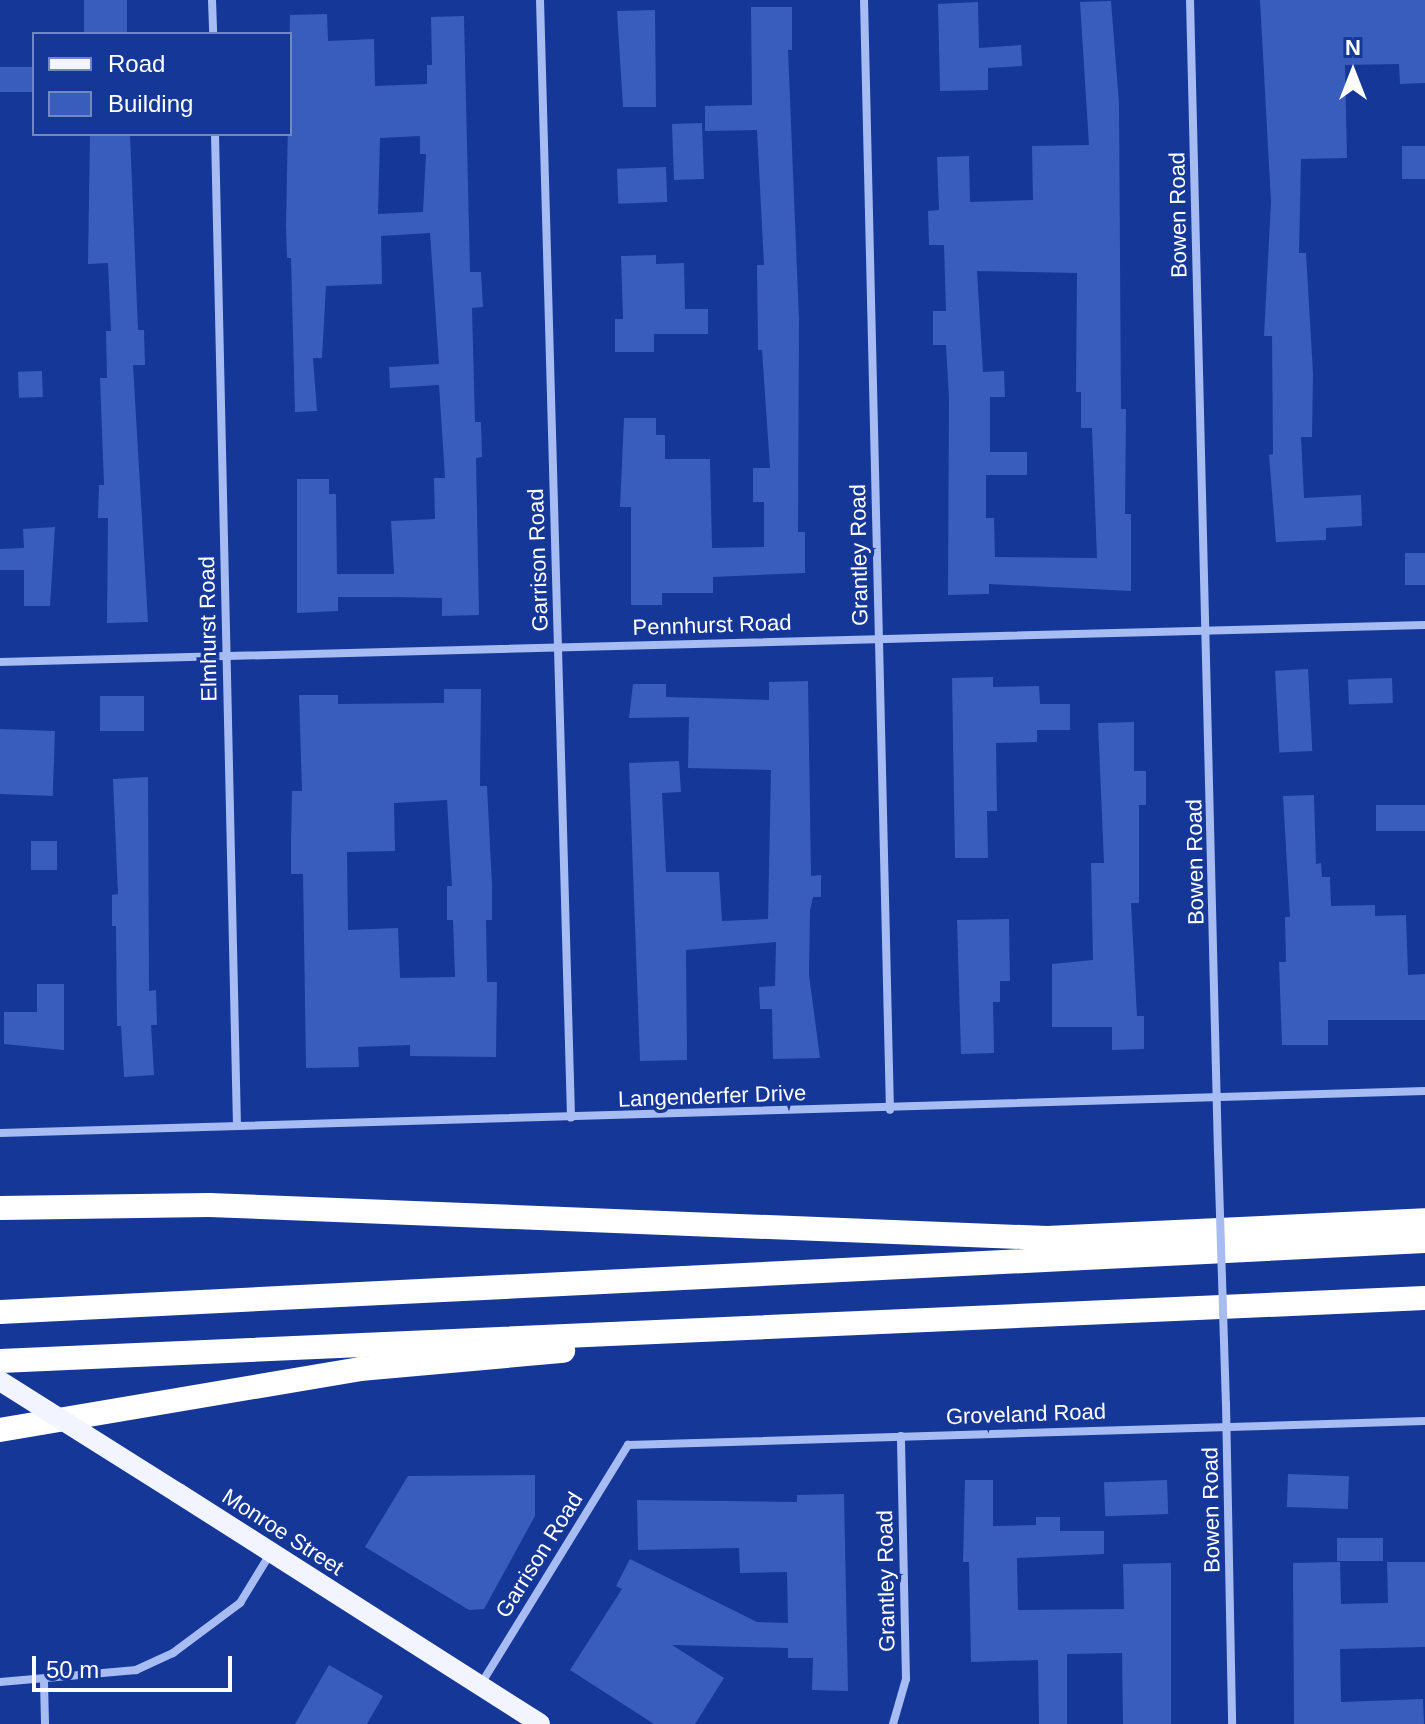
<!DOCTYPE html>
<html>
<head>
<meta charset="utf-8">
<style>
	body { margin:0 }
	#map { position:relative; width:1425px; height:1724px; overflow:hidden; background:#153797; font-family:Helvetica,sans-serif }
	div>[style] { position:absolute }
	.building>* { inset:0; background:#395dbd; transform-origin:0 0 }
	.minor>* { height:8px; margin:-4px; padding:0 4px; transform-origin:4px; border-radius:4px; background:#a7bcf2 }
	.primary>* { height:20px; margin:-10px; padding:0 10px; transform-origin:10px; border-radius:10px; background:#f2f5ff }
	.motorway>* { height:24px; margin:-12px; padding:0 12px; transform-origin:12px; border-radius:12px; background:#fff }
	.minor-bridge>* { height:8px; margin:-4px; padding:0 4px; transform-origin:4px; border-radius:4px; background:#a7bcf2 }
	.primary-bridge>* { height:20px; margin:-10px; padding:0 10px; transform-origin:10px; border-radius:10px; background:#f2f5ff }
	span { translate:-50% -50%; white-space:nowrap; text-align:center; line-height:1.15; -webkit-text-stroke:7px #153797; paint-order:stroke }
	.street-label { font-size:22px; color:#fff }
	.legend { position:absolute; left:32px; top:32px; width:260px; height:104px; box-sizing:border-box; background:#153797; border:2px solid #7387c1; margin:0; padding:10px 14px; list-style:none; font-size:24px; color:#fff }
	.legend li { display:flex; align-items:center; gap:16px; height:40px }
	.legend b { width:40px; border:2px solid #7387c1 }
	.north { position:absolute; left:1313px; top:32px; width:80px; height:80px; -webkit-text-stroke:6px #153797; paint-order:stroke; rotate:0deg; font-size:22px; font-weight:700; line-height:32px; text-align:center; color:#fff }
	.north::after { content:''; display:block; margin:auto; width:28px; height:36px; background:#fff; clip-path:polygon(50% 0,100% 100%,50% 72%,0 100%) }
	.scale { position:absolute; left:32px; top:1656px; width:200px; height:36px; box-sizing:border-box; border:4px solid #fff; border-top:0; padding-left:10px; font-size:24px; line-height:28px; white-space:nowrap; color:#fff; -webkit-text-stroke:6px #153797; paint-order:stroke }
</style>
</head>
<body>
<div id="map">
	<div class="building">
		<i style="left:84px;top:0;width:43px;height:34px"></i>
		<i style="clip-path:polygon(1260px 0,1425px 0,1425px 83px,1400px 84px,1399px 64px,1345px 65px,1347px 158px,1301px 159px,1299px 253px,1306px 253px,1313px 373px,1312px 437px,1301px 437px,1304px 498px,1361px 495px,1362px 526px,1326px 528px,1326px 540px,1276px 542px,1269px 455px,1273px 454px,1272px 336px,1264px 336px,1271px 202px)"></i>
		<i style="clip-path:polygon(evenodd,1111px 1px,1119px 103px,1121px 409px,1126px 409px,1125px 514px,1131px 514px,1131px 591px,989px 584px,989px 594px,948px 595px,949px 398px,946px 345px,933px 345px,933px 311px,946px 311px,944px 245px,929px 245px,928px 211px,939px 210px,937px 157px,969px 156px,970px 202px,1033px 200px,1032px 146px,1089px 145px,1080px 2px,1111px 1px,977px 271px,1077px 273px,1076px 392px,1081px 392px,1081px 428px,1092px 428px,1097px 558px,995px 557px,994px 518px,986px 518px,986px 475px,1027px 475px,1027px 452px,990px 452px,990px 397px,1005px 397px,1004px 371px,983px 372px,977px 271px)"></i>
		<i style="clip-path:polygon(978px 2px,979px 48px,1021px 45px,1022px 66px,988px 68px,988px 90px,940px 91px,938px 4px)"></i>
		<i style="clip-path:polygon(751px 7px,792px 7px,792px 50px,788px 50px,799px 319px,798px 532px,805px 532px,805px 573px,713px 577px,713px 593px,662px 593px,662px 605px,631px 605px,631px 507px,620px 507px,624px 418px,656px 418px,656px 435px,665px 435px,665px 459px,710px 459px,712px 548px,764px 547px,764px 502px,753px 502px,753px 468px,770px 468px,762px 350px,758px 350px,757px 265px,764px 265px,757px 130px,705px 131px,705px 106px,752px 105px)"></i>
		<i style="clip-path:polygon(655px 10px,656px 107px,623px 107px,617px 11px)"></i>
		<i style="clip-path:polygon(evenodd,327px 14px,328px 41px,374px 39px,375px 86px,427px 84px,427px 65px,432px 65px,431px 17px,464px 16px,470px 272px,481px 272px,483px 307px,472px 308px,475px 422px,481px 422px,482px 457px,476px 458px,479px 615px,442px 616px,442px 598px,394px 597px,338px 597px,338px 611px,297px 613px,297px 479px,329px 479px,329px 494px,336px 494px,337px 574px,394px 574px,391px 521px,435px 519px,434px 478px,445px 478px,439px 385px,390px 388px,389px 367px,439px 364px,430px 233px,381px 236px,382px 284px,326px 286px,322px 358px,313px 358px,317px 411px,295px 412px,291px 258px,287px 258px,286px 226px,290px 15px,327px 14px,420px 136px,420px 154px,426px 154px,423px 212px,378px 214px,380px 138px,420px 136px)"></i>
		<i style="left:0;top:67px;width:34px;height:25px"></i>
		<i style="left:702px;top:123px;width:56px;height:30px;rotate:88deg"></i>
		<i style="clip-path:polygon(90px 134px,130px 134px,138px 330px,144px 330px,145px 365px,133px 365px,148px 622px,107px 623px,108px 518px,98px 518px,99px 485px,104px 485px,100px 378px,107px 378px,106px 331px,111px 331px,108px 263px,88px 264px)"></i>
		<i style="left:1425px;top:146px;width:33px;height:23px;rotate:90deg"></i>
		<i style="left:666px;top:167px;width:35px;height:49px;rotate:88deg"></i>
		<i style="clip-path:polygon(656px 255px,656px 264px,684px 263px,685px 309px,708px 309px,708px 334px,654px 334px,654px 352px,615px 352px,615px 319px,623px 319px,621px 256px)"></i>
		<i style="left:42px;top:371px;width:26px;height:24px;rotate:88deg"></i>
		<i style="clip-path:polygon(55px 527px,50px 606px,24px 606px,24px 570px,0 570px,0 549px,24px 548px,23px 529px)"></i>
		<i style="left:1405px;top:553px;width:20px;height:32px"></i>
		<i style="left:1308px;top:669px;width:82px;height:33px;rotate:87deg"></i>
		<i style="clip-path:polygon(993px 677px,993px 687px,1039px 686px,1040px 704px,1070px 704px,1070px 730px,1037px 730px,1037px 742px,996px 743px,997px 811px,987px 811px,988px 858px,955px 858px,952px 678px)"></i>
		<i style="left:1392px;top:678px;width:25px;height:44px;rotate:88deg"></i>
		<i style="clip-path:polygon(808px 681px,811px 876px,821px 875px,821px 897px,813px 897px,810px 911px,809px 975px,820px 1058px,773px 1059px,772px 1009px,760px 1009px,759px 987px,775px 986px,776px 942px,686px 950px,687px 1060px,640px 1061px,629px 763px,679px 761px,681px 792px,662px 793px,666px 872px,719px 872px,722px 921px,768px 919px,771px 770px,688px 768px,689px 717px,629px 718px,633px 684px,666px 684px,666px 697px,769px 700px,769px 682px)"></i>
		<i style="clip-path:polygon(evenodd,444px 689px,481px 689px,480px 786px,487px 786px,492px 885px,492px 920px,486px 920px,487px 982px,497px 982px,496px 1057px,410px 1056px,410px 1045px,358px 1047px,359px 1067px,306px 1068px,303px 874px,291px 874px,291px 841px,292px 791px,302px 791px,299px 695px,338px 695px,338px 704px,444px 703px,444px 689px,447px 800px,452px 886px,447px 886px,447px 920px,453px 920px,455px 977px,400px 978px,398px 928px,348px 930px,347px 852px,395px 851px,394px 803px,447px 800px)"></i>
		<i style="left:100px;top:696px;width:44px;height:35px"></i>
		<i style="clip-path:polygon(1134px 722px,1134px 771px,1146px 771px,1146px 805px,1139px 805px,1139px 903px,1131px 903px,1137px 1016px,1144px 1016px,1144px 1049px,1112px 1050px,1112px 1027px,1052px 1027px,1052px 964px,1093px 960px,1091px 863px,1104px 863px,1098px 723px)"></i>
		<i style="left:0;top:729px;width:55px;height:65px;rotate:2deg"></i>
		<i style="clip-path:polygon(148px 777px,149px 991px,156px 990px,157px 1025px,151px 1025px,154px 1075px,124px 1077px,121px 1026px,117px 1026px,116px 926px,112px 926px,112px 895px,118px 894px,113px 779px)"></i>
		<i style="clip-path:polygon(1314px 795px,1316px 864px,1321px 863px,1322px 877px,1330px 877px,1331px 906px,1375px 905px,1375px 916px,1406px 915px,1408px 975px,1425px 974px,1425px 1020px,1328px 1020px,1328px 1045px,1282px 1045px,1279px 962px,1286px 962px,1285px 917px,1290px 917px,1283px 796px)"></i>
		<i style="left:1425px;top:805px;width:26px;height:49px;rotate:90deg"></i>
		<i style="left:31px;top:841px;width:26px;height:29px"></i>
		<i style="clip-path:polygon(1009px 919px,1010px 981px,1000px 981px,1000px 1002px,993px 1002px,994px 1053px,961px 1054px,957px 920px)"></i>
		<i style="clip-path:polygon(37px 984px,64px 984px,64px 1050px,4px 1044px,4px 1012px,37px 1012px)"></i>
		<i style="left:1288px;top:1474px;width:61px;height:33px;rotate:2deg"></i>
		<i style="clip-path:polygon(535px 1475px,535px 1516px,484px 1609px,469px 1610px,365px 1547px,408px 1476px)"></i>
		<i style="clip-path:polygon(965px 1480px,993px 1480px,993px 1526px,1036px 1525px,1036px 1517px,1060px 1517px,1060px 1531px,1104px 1531px,1104px 1554px,1017px 1558px,1018px 1610px,1124px 1609px,1123px 1564px,1171px 1563px,1171px 1724px,1123px 1724px,1122px 1653px,1067px 1654px,1067px 1724px,1039px 1724px,1038px 1660px,971px 1662px,969px 1562px,963px 1562px)"></i>
		<i style="left:1167px;top:1480px;width:34px;height:63px;rotate:88deg"></i>
		<i style="clip-path:polygon(844px 1494px,848px 1691px,812px 1690px,813px 1658px,788px 1658px,788px 1648px,672px 1645px,724px 1678px,695px 1724px,654px 1724px,570px 1670px,622px 1589px,616px 1586px,630px 1559px,757px 1622px,788px 1623px,787px 1572px,740px 1573px,739px 1548px,638px 1550px,637px 1500px,797px 1502px,797px 1495px)"></i>
		<i style="left:1337px;top:1538px;width:46px;height:23px"></i>
		<i style="clip-path:polygon(1340px 1562px,1341px 1604px,1388px 1603px,1387px 1562px,1425px 1562px,1425px 1647px,1340px 1649px,1341px 1702px,1423px 1699px,1424px 1724px,1294px 1724px,1293px 1563px)"></i>
		<i style="clip-path:polygon(329px 1665px,383px 1696px,367px 1724px,295px 1724px)"></i>
	</div>
	<div class="minor">
		<i style="left:212px;top:0;width:34px;rotate:88deg"></i>
		<i style="left:540px;top:0;width:1118px;rotate:88.41deg"></i>
		<i style="left:864px;top:0;width:1110px;rotate:88.66deg"></i>
		<i style="left:1190px;top:0;width:1151px;rotate:88.61deg"></i>
		<i style="left:215px;top:134px;width:990px;rotate:88.73deg"></i>
		<i style="left:0;top:662px;width:1425px;rotate:-1.49deg"></i>
		<i style="left:0;top:1133px;width:1426px;rotate:-1.69deg"></i>
		<i style="left:1226px;top:1404px;width:320px;rotate:88.9deg"></i>
		<i style="left:0;top:1682px;width:137px;rotate:-5deg"></i>
		<i style="left:136px;top:1670px;width:41px;rotate:-24.7deg"></i>
		<i style="left:173px;top:1653px;width:84px;rotate:-36.7deg"></i>
		<i style="left:240px;top:1603px;width:57px;rotate:-58.5deg"></i>
		<i style="left:44px;top:1682px;width:42px;rotate:88.6deg"></i>
		<i style="left:481px;top:1684px;width:281px;rotate:-58.4deg"></i>
		<i style="left:628px;top:1445px;width:797px;rotate:-1.72deg"></i>
		<i style="left:893px;top:1724px;width:47px;rotate:-73.9deg"></i>
		<i style="left:906px;top:1679px;width:243px;rotate:-91.2deg"></i>
	</div>
	<div class="primary">
		<i style="left:178px;top:1493px;width:429px;rotate:32.5deg"></i>
	</div>
	<div class="motorway">
		<i style="left:0;top:1208px;width:209px;rotate:-0.8deg"></i>
		<i style="left:209px;top:1205px;width:839px;rotate:2.26deg"></i>
		<i style="left:1047px;top:1238px;width:378px;rotate:-2.7deg"></i>
		<i style="left:0;top:1312px;width:1427px;rotate:-2.85deg"></i>
		<i style="left:0;top:1361px;width:1426px;rotate:-2.53deg"></i>
		<i style="left:0;top:1430px;width:365px;rotate:-9.6deg"></i>
		<i style="left:360px;top:1369px;width:204px;rotate:-5.1deg"></i>
	</div>
	<div class="minor-bridge">
		<i style="left:1218px;top:1151px;width:253px;rotate:88.2deg"></i>
	</div>
	<div class="primary-bridge">
		<i style="left:0;top:1381px;width:210px;rotate:32.2deg"></i>
	</div>
	<div class="street-label">
		<span style="left:1178px;top:215px;rotate:-91deg">Bowen Road</span>
		<span style="left:859px;top:555px;rotate:-91deg">Grantley Road</span>
		<span style="left:538px;top:560px;rotate:-92deg">Garrison Road</span>
		<span style="left:712px;top:625px;rotate:-2deg">Pennhurst Road</span>
		<span style="left:208px;top:629px;rotate:-91deg">Elmhurst Road</span>
		<span style="left:1195px;top:862px;rotate:-91deg">Bowen Road</span>
		<span style="left:712px;top:1096px;rotate:-2deg">Langenderfer Drive</span>
		<span style="left:1026px;top:1414px;rotate:-2deg">Groveland Road</span>
		<span style="left:1211px;top:1510px;rotate:-91deg">Bowen Road</span>
		<span style="left:283px;top:1532px;rotate:33deg">Monroe Street</span>
		<span style="left:539px;top:1555px;rotate:-58deg">Garrison Road</span>
		<span style="left:886px;top:1581px;rotate:-91deg">Grantley Road</span>
	</div>
	<ul class="legend">
	<li><b style="height:10px;background:#f2f5ff"></b>Road</li>
	<li><b style="height:22px;background:#395dbd"></b>Building</li>
	</ul>
	<div class="north">N</div>
	<div class="scale">50 m</div>
</div>
</body>
</html>
